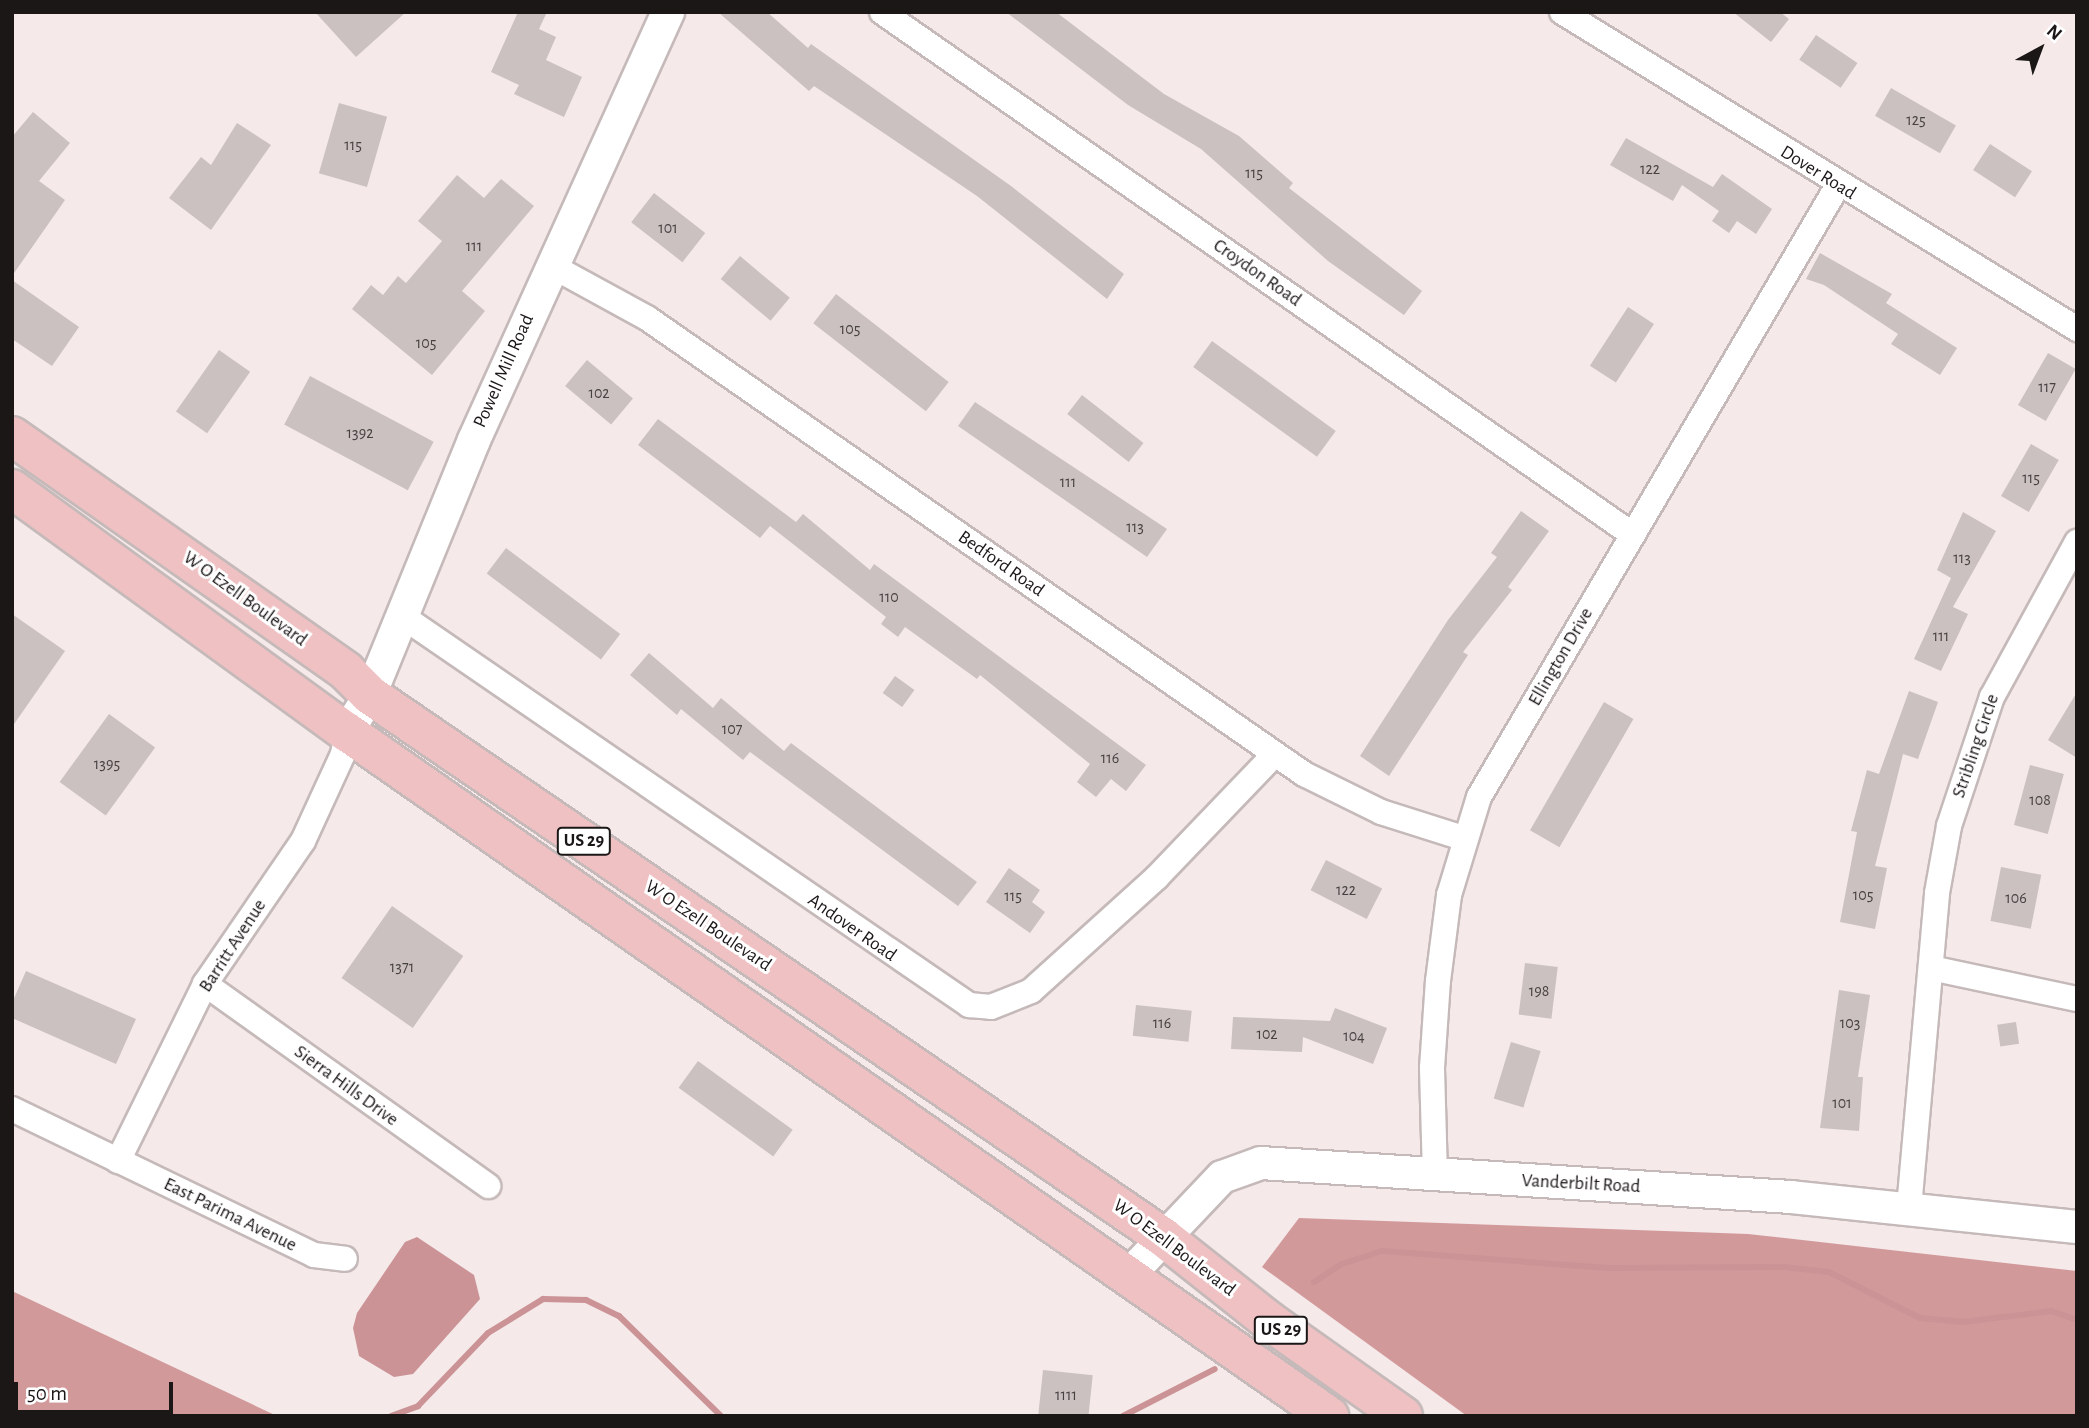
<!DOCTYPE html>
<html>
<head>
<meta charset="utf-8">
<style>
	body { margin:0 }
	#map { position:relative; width:2089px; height:1428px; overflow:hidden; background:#f5e9e9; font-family:"Alegreya Sans",sans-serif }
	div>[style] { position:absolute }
	.forest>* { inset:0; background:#d2999b }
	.water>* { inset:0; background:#cb9395 }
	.stream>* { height:6px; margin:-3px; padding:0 3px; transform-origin:3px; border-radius:3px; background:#cb9395 }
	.building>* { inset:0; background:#ccc1c1; transform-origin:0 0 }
	.roads { filter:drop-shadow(2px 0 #c5b9b9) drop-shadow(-2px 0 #c5b9b9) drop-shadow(0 2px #c5b9b9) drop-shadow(0 -2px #c5b9b9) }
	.minor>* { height:24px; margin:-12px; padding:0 12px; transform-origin:12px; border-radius:12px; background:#fff }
	.tertiary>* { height:32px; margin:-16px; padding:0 16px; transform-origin:16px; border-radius:16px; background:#fff }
	.primary>* { height:38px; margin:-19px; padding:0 19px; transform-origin:19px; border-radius:19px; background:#efc1c3 }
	span { translate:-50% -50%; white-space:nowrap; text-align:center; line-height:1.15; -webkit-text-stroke:6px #fff; paint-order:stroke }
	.number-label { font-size:16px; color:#474242 }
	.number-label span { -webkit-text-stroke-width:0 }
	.shield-label span { padding:2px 5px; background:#fff; border:2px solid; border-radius:5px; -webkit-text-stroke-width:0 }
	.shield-label { font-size:18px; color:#1b1717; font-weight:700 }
	.street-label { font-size:19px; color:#1b1717 }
	.frame { position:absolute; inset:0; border:14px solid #1b1717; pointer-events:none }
	.north { position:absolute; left:2005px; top:14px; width:70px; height:70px; -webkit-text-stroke:5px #fff; paint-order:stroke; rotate:41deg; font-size:19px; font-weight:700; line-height:28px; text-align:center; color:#1b1717 }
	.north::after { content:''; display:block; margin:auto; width:24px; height:32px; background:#1b1717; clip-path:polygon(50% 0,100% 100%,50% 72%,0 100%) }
	.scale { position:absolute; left:14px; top:1382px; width:159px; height:32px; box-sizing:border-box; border:4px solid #1b1717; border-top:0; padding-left:9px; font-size:21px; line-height:24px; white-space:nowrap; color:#1b1717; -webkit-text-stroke:5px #fff; paint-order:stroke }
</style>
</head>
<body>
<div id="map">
	<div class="forest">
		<i style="clip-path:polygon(1299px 1218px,1748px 1234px,2077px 1271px,2077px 1416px,1467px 1416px,1262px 1267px)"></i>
		<i style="clip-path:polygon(12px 1291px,277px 1416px,12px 1416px)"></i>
	</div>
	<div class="water">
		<i style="clip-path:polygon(417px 1237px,474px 1275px,480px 1299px,413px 1374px,394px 1377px,359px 1356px,353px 1328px,357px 1313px,405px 1242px)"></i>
	</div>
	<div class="stream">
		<i style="left:1314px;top:1282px;width:33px;rotate:-33deg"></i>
		<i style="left:1342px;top:1264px;width:42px;rotate:-18deg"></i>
		<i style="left:1382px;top:1251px;width:227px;rotate:4.3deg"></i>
		<i style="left:1608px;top:1268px;width:176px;rotate:-0.3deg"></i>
		<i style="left:1784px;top:1267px;width:45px;rotate:6.3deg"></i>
		<i style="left:1829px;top:1272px;width:102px;rotate:26.8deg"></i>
		<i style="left:1920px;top:1318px;width:43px;rotate:5.3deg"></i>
		<i style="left:1963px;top:1322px;width:89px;rotate:-7.1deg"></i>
		<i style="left:2051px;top:1311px;width:28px;rotate:19deg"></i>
		<i style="left:391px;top:1416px;width:29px;rotate:-20deg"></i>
		<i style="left:418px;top:1406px;width:101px;rotate:-46.2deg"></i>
		<i style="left:488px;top:1333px;width:65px;rotate:-31.7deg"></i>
		<i style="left:543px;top:1299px;width:43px;rotate:1.3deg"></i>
		<i style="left:586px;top:1300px;width:37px;rotate:26deg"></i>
		<i style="left:619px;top:1316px;width:143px;rotate:44.4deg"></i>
		<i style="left:1123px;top:1416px;width:103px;rotate:-27.1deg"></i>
	</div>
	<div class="building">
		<i style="clip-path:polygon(315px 12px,406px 12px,356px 57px)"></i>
		<i style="clip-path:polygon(518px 12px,547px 12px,539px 29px,556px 37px,546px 60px,582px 77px,564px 117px,514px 94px,519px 85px,491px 72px)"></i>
		<i style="clip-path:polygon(718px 12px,767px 12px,808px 48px,811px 44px,1011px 186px,1124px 274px,1107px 299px,977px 196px,814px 86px,809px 91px)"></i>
		<i style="clip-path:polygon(1006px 12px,1056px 12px,1164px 94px,1239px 136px,1293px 183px,1289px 188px,1422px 291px,1404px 315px,1328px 261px,1201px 149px,1128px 105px)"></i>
		<i style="clip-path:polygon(1733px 12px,1780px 12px,1789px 19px,1771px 42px)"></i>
		<i style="left:1816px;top:35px;width:50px;height:30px;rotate:34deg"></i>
		<i style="left:1891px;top:88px;width:75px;height:32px;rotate:30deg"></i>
		<i style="left:339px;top:103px;width:50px;height:73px;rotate:16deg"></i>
		<i style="clip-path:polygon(33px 112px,70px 143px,39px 181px,65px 200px,12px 276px,12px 137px)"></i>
		<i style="clip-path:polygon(237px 123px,271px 145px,211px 230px,169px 198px,201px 157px,211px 165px)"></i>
		<i style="clip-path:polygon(1626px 138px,1713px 187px,1722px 174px,1772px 209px,1756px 234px,1737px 221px,1729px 233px,1712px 221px,1719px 211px,1682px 185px,1673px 201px,1610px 165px)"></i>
		<i style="left:1990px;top:144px;width:50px;height:31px;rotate:33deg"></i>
		<i style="clip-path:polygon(457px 175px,484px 198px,501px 179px,534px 206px,462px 291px,485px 311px,432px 375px,352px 309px,371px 285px,383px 295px,398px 276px,406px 283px,442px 241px,418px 221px)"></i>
		<i style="left:654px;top:193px;width:65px;height:37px;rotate:38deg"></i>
		<i style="clip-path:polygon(1820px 253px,1892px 294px,1886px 303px,1957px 348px,1940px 375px,1891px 344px,1898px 334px,1824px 285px,1806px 279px)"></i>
		<i style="left:740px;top:256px;width:65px;height:30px;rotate:40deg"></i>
		<i style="clip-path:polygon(12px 280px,79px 327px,52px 366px,12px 339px)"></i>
		<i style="left:836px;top:294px;width:143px;height:37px;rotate:38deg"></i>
		<i style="left:1628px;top:307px;width:31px;height:70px;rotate:33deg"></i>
		<i style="left:1212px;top:341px;width:153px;height:32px;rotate:36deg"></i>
		<i style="left:219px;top:350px;width:38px;height:75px;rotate:35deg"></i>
		<i style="left:2048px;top:353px;width:32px;height:60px;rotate:30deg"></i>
		<i style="left:587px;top:360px;width:60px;height:34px;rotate:40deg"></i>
		<i style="left:310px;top:376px;width:140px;height:55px;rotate:28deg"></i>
		<i style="left:1082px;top:395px;width:78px;height:24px;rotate:38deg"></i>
		<i style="clip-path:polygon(975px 402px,1167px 529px,1147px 557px,958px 426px)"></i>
		<i style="clip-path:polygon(658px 419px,796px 522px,803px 514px,870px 570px,874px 564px,1146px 765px,1126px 791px,1111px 779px,1096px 797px,1077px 782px,1090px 764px,980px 675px,977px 679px,905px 627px,898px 637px,881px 624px,886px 617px,770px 526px,760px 538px,638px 445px)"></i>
		<i style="left:2031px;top:444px;width:32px;height:60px;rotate:30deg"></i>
		<i style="clip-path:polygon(1521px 511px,1549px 531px,1508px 587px,1512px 590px,1463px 652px,1468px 655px,1389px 776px,1360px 756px,1448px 620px,1497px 557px,1491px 553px)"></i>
		<i style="clip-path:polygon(1963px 512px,1996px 531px,1953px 607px,1968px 614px,1941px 671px,1914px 659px,1951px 578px,1937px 570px)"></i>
		<i style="left:506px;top:548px;width:143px;height:32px;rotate:37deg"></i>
		<i style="clip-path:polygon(12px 614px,65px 651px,12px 727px)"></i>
		<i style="clip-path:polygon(649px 653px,713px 708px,721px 698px,784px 751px,791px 743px,977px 882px,958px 906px,750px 752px,743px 760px,681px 709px,677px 715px,630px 675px)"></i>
		<i style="left:895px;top:676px;width:24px;height:21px;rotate:36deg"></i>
		<i style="clip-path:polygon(1909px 691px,1938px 702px,1918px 759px,1903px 754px,1875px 866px,1887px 868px,1875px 929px,1840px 922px,1857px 832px,1851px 831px,1867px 770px,1879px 774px)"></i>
		<i style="clip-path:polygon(2077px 692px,2077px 758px,2048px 740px)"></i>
		<i style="left:1604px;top:702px;width:34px;height:148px;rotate:30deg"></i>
		<i style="left:109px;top:714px;width:57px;height:84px;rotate:36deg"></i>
		<i style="left:2030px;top:765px;width:35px;height:62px;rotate:15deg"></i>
		<i style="left:1326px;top:860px;width:63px;height:34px;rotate:27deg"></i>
		<i style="left:2001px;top:867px;width:41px;height:55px;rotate:11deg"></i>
		<i style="clip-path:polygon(1009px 868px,1040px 890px,1032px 902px,1045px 912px,1030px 933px,986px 902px)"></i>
		<i style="left:392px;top:906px;width:87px;height:88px;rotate:35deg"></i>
		<i style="left:1525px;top:963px;width:33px;height:52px;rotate:7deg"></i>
		<i style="clip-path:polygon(26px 971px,136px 1019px,116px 1064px,12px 1018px,12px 1003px)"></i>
		<i style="clip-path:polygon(1839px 990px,1870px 995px,1858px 1077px,1863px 1077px,1859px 1131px,1820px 1128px)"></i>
		<i style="left:1136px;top:1005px;width:56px;height:31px;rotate:6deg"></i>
		<i style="clip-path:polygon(1335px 1008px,1387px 1028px,1373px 1064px,1303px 1037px,1302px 1052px,1231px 1049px,1233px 1017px,1330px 1021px)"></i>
		<i style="left:2016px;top:1022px;width:22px;height:19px;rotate:82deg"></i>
		<i style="left:1511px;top:1042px;width:31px;height:59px;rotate:17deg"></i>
		<i style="left:698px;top:1061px;width:117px;height:33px;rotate:36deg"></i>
		<i style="left:1043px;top:1370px;width:50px;height:46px;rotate:6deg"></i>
	</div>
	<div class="roads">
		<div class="minor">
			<i style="left:882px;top:12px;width:915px;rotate:34.85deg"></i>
			<i style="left:1562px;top:12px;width:605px;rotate:31.61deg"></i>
			<i style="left:552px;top:266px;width:108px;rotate:28.7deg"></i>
			<i style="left:647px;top:318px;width:800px;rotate:34.76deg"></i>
			<i style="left:1304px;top:774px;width:86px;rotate:26.3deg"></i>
			<i style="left:1381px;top:812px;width:86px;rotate:17.6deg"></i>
			<i style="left:402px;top:616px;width:688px;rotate:34.45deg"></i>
			<i style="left:969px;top:1005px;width:22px;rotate:5deg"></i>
			<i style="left:991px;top:1007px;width:43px;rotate:-21.8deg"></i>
			<i style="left:1031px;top:991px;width:170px;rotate:-42.1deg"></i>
			<i style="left:1157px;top:877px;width:170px;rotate:-46.2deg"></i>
			<i style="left:1931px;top:968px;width:149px;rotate:12deg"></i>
			<i style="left:205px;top:984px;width:348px;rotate:35.5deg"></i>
			<i style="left:12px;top:1109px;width:335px;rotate:25.8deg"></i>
			<i style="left:314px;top:1255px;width:31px;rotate:7deg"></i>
			<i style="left:118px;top:1161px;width:197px;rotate:-63.8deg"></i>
			<i style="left:205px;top:984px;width:173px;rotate:-55.6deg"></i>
			<i style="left:303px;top:841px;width:96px;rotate:-65.3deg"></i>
			<i style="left:343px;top:754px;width:22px;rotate:-80deg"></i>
			<i style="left:1435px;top:1176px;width:108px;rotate:-91.6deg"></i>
			<i style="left:1432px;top:1068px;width:87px;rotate:-86.1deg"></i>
			<i style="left:1438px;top:981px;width:87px;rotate:-82.7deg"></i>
			<i style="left:1449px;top:895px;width:102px;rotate:-73deg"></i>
			<i style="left:1479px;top:797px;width:710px;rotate:-59.6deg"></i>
			<i style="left:1909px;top:1208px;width:316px;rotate:-84.9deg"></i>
			<i style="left:1937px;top:893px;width:68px;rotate:-79.8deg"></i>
			<i style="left:1949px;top:826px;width:136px;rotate:-71.6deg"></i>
			<i style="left:1992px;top:697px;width:177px;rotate:-61.3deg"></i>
		</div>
		<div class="tertiary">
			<i style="left:347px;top:732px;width:44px;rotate:-58.1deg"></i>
			<i style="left:370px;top:695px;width:275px;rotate:-67.8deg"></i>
			<i style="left:474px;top:440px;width:470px;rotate:-65.6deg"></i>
			<i style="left:1129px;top:1275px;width:135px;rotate:-46.5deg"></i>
			<i style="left:1222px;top:1177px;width:41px;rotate:-19.7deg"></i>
			<i style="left:1261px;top:1163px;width:531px;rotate:3.67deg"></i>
			<i style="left:1791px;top:1197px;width:288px;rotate:6deg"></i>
		</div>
		<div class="primary">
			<i style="left:12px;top:436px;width:408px;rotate:35.1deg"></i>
			<i style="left:346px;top:671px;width:34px;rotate:45deg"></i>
			<i style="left:370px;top:695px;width:961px;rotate:34.35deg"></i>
			<i style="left:1163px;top:1237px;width:135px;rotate:38.4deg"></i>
			<i style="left:1269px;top:1321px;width:164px;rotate:35.3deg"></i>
			<i style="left:12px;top:489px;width:414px;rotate:36deg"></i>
			<i style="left:347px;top:732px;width:1197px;rotate:34.86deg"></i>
		</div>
	</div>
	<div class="number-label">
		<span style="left:1916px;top:120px">125</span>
		<span style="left:353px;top:145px">115</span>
		<span style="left:1650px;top:169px">122</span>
		<span style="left:1254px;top:173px">115</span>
		<span style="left:668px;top:228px">101</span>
		<span style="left:474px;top:246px">111</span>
		<span style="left:850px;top:329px">105</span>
		<span style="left:426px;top:343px">105</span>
		<span style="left:2047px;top:387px">117</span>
		<span style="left:599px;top:393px">102</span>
		<span style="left:360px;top:433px">1392</span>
		<span style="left:2031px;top:478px">115</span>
		<span style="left:1068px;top:482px">111</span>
		<span style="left:1135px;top:527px">113</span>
		<span style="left:1962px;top:558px">113</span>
		<span style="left:889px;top:597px">110</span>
		<span style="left:1941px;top:636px">111</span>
		<span style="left:732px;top:729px">107</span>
		<span style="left:1110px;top:758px">116</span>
		<span style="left:107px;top:764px">1395</span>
		<span style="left:2040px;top:800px">108</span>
		<span style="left:1346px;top:890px">122</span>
		<span style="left:1863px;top:895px">105</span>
		<span style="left:1013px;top:896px">115</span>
		<span style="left:2016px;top:898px">106</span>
		<span style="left:402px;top:967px">1371</span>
		<span style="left:1539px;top:991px">198</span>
		<span style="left:1162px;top:1023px">116</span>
		<span style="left:1850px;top:1023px">103</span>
		<span style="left:1267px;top:1034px">102</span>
		<span style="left:1354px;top:1036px">104</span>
		<span style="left:1842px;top:1103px">101</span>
		<span style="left:1066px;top:1395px">1111</span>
	</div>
	<div class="shield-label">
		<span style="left:584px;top:841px">US 29</span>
		<span style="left:1281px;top:1330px">US 29</span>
	</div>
	<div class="street-label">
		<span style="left:1818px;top:173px;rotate:32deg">Dover Road</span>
		<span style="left:1257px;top:273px;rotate:35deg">Croydon Road</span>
		<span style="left:504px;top:371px;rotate:-66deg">Powell Mill Road</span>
		<span style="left:1001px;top:564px;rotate:35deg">Bedford Road</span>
		<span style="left:245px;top:599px;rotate:36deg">W O Ezell Boulevard</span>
		<span style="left:1561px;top:657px;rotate:-60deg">Ellington Drive</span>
		<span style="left:1976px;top:746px;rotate:-71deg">Stribling Circle</span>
		<span style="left:708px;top:926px;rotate:34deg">W O Ezell Boulevard</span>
		<span style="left:852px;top:928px;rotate:35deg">Andover Road</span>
		<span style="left:233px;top:946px;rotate:-57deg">Barritt Avenue</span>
		<span style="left:346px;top:1086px;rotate:36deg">Sierra Hills Drive</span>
		<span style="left:1581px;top:1184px;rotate:3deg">Vanderbilt Road</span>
		<span style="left:230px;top:1215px;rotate:26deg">East Parima Avenue</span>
		<span style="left:1174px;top:1248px;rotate:37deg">W O Ezell Boulevard</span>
	</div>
	<div class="frame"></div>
	<div class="north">N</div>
	<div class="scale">50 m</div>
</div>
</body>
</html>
